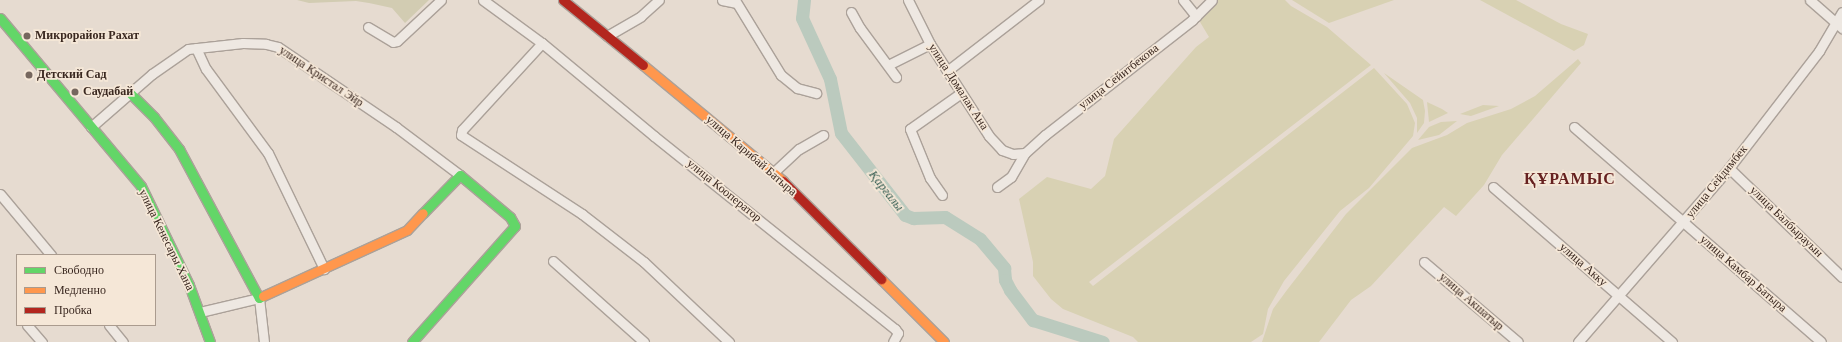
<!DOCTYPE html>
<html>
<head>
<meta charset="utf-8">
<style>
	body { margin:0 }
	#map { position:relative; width:1842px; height:342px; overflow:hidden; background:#e6dbd0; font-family:Georgia,serif }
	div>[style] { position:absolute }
	.green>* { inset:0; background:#d8d1b3 }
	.cemetery>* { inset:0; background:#d2ccb2 }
	.river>* { height:13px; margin:-6.5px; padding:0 6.5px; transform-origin:6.5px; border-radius:6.5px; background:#bbcabe }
	.roads { filter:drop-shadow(1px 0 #aba199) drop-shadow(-1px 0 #aba199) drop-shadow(0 1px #aba199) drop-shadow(0 -1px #aba199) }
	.street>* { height:9px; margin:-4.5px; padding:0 4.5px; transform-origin:4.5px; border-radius:4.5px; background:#eee8e2 }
	.fast>* { height:9px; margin:-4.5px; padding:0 4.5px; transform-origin:4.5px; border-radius:4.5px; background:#63d668 }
	.slow>* { height:9px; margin:-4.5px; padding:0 4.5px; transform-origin:4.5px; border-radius:4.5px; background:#ff974d }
	.jam>* { height:9px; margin:-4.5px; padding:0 4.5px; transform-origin:4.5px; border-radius:4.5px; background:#b3261e }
	.dots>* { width:11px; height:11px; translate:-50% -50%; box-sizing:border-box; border:2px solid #f5e7d7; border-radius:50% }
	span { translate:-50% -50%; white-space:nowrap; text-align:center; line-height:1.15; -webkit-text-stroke:3.5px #f5e7d7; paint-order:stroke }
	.poi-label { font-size:12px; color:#3a2820; font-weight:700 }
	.left { translate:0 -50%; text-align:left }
	.street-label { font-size:12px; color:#3a2820 }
	.water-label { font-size:13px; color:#305a4f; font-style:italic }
	.district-label { font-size:16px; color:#662120; font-weight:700; letter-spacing:1px }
	.legend { position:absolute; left:16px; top:254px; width:140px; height:72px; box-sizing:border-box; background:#f5e7d7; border:1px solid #aa9b8e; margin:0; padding:5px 7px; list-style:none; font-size:12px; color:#3a2820 }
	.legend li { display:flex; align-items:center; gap:8px; height:20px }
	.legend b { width:20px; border:1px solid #aa9b8e }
</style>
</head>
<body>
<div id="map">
	<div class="green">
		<i style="clip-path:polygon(1217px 0,1285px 0,1291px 6px,1327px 27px,1371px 65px,1089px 282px,1093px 286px,1374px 68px,1407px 104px,1415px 123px,1413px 136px,1369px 188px,1340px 211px,1284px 281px,1268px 309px,1263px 334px,1251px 342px,1138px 342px,1133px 337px,1063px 309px,1051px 299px,1033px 276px,1033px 262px,1019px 199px,1047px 177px,1091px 189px,1105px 176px,1114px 139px,1196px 47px,1209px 37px,1200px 22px,1205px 12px)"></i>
		<i style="clip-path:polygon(1292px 0,1394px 0,1329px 23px)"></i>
		<i style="clip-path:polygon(1480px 0,1516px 0,1561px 24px,1588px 34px,1584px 45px,1574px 51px)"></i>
		<i style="clip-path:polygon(1578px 59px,1581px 63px,1502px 155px,1484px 185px,1456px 216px,1444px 207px,1371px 286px,1351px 300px,1319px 342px,1262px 342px,1273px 309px,1287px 290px,1346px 214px,1412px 148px,1447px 135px,1467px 123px,1511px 109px,1535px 96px)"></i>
		<i style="clip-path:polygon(1384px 73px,1423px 100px,1425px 111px,1424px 123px,1417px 133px,1417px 118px,1410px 103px)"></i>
		<i style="clip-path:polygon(1427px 102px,1442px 109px,1448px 113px,1429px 122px)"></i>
		<i style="clip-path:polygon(1483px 105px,1499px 106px,1471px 116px,1460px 114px)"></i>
		<i style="clip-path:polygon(1457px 121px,1439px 135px,1418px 140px,1429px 127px,1441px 122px)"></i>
	</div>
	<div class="cemetery">
		<i style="clip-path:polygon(297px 0,429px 0,405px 23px,392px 8px,369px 3px,356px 1px,309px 3px)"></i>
	</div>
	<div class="river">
		<i style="left:804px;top:0;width:18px;rotate:96deg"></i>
		<i style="left:802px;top:18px;width:67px;rotate:65.3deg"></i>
		<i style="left:830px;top:79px;width:55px;rotate:78.5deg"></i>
		<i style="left:841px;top:133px;width:104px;rotate:52deg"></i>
		<i style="left:905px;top:215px;width:9px;rotate:21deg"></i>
		<i style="left:913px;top:218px;width:32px;rotate:-2deg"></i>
		<i style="left:945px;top:217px;width:41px;rotate:32.2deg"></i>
		<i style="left:980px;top:239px;width:38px;rotate:50deg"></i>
		<i style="left:1004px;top:268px;width:12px;rotate:85deg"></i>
		<i style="left:1005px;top:280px;width:11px;rotate:63deg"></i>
		<i style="left:1010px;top:290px;width:38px;rotate:53deg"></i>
		<i style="left:1033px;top:320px;width:73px;rotate:17.4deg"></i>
	</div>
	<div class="roads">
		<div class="street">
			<i style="left:483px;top:0;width:73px;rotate:36.1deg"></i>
			<i style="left:542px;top:43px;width:146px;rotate:39.7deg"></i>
			<i style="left:654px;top:136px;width:309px;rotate:38.7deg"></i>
			<i style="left:895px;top:329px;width:5px;rotate:53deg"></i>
			<i style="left:898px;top:333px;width:10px;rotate:119deg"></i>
			<i style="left:722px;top:0;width:14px;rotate:12deg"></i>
			<i style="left:735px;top:0;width:88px;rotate:58.5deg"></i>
			<i style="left:781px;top:75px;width:21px;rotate:39deg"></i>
			<i style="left:797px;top:88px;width:20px;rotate:15deg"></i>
			<i style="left:908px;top:0;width:49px;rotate:63.4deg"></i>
			<i style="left:930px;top:44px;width:109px;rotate:57.3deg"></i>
			<i style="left:989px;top:136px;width:19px;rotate:47deg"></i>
			<i style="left:1002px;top:150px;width:12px;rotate:20deg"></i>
			<i style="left:1013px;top:154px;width:12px;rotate:-5deg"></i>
			<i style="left:1183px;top:0;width:21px;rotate:51deg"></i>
			<i style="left:1810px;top:0;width:43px;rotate:41.2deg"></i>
			<i style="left:851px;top:12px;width:18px;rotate:61deg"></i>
			<i style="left:860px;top:28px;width:61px;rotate:53.7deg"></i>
			<i style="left:368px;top:27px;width:29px;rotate:31deg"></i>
			<i style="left:393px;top:42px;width:4px;rotate:-14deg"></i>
			<i style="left:397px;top:41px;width:60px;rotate:-43deg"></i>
			<i style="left:607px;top:36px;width:39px;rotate:-30deg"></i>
			<i style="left:641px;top:16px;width:24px;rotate:-42deg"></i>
			<i style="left:542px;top:43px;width:118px;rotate:132.6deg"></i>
			<i style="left:462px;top:130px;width:5px;rotate:101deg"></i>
			<i style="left:461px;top:135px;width:145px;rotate:33.1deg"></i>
			<i style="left:582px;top:214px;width:78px;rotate:37.7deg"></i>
			<i style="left:644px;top:262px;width:117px;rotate:43.3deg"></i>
			<i style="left:196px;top:48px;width:23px;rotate:65deg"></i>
			<i style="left:206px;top:69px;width:104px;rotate:53.6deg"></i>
			<i style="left:268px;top:153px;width:129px;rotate:64.2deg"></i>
			<i style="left:888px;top:65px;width:47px;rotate:-26.6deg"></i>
			<i style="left:947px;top:71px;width:116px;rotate:-37.7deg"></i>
			<i style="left:91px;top:127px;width:81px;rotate:-41deg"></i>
			<i style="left:152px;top:74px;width:44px;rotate:-34.8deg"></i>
			<i style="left:188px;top:49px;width:55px;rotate:-6.2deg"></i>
			<i style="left:243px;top:43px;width:23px;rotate:2deg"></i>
			<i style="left:266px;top:44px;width:12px;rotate:14deg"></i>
			<i style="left:278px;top:47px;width:143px;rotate:34.1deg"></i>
			<i style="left:396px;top:127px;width:80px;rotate:36.9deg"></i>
			<i style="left:1574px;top:127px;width:327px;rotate:41deg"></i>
			<i style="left:1729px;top:168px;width:157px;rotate:44deg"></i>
			<i style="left:774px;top:172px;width:34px;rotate:-43deg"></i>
			<i style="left:799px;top:149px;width:28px;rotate:-30deg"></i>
			<i style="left:997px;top:187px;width:17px;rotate:-36deg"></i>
			<i style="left:1011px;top:177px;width:28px;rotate:-60deg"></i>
			<i style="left:1025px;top:153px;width:27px;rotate:-42deg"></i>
			<i style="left:1045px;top:135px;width:187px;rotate:-38deg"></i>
			<i style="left:1192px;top:20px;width:28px;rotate:-45deg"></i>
			<i style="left:1493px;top:187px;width:237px;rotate:40.9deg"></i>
			<i style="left:0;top:194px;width:80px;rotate:50.1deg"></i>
			<i style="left:942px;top:195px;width:21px;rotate:-125deg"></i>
			<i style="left:930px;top:178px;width:53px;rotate:-112.2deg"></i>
			<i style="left:910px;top:129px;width:62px;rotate:-35.2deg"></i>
			<i style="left:553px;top:261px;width:122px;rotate:41.7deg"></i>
			<i style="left:1424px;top:262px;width:123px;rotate:40.4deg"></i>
			<i style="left:200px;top:312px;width:61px;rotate:-13.3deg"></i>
			<i style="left:259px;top:298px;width:44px;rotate:83.5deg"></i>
			<i style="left:27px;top:325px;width:23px;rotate:49deg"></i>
			<i style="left:109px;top:325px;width:22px;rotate:51deg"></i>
			<i style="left:1578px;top:342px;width:230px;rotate:-49deg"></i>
			<i style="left:1729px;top:168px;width:148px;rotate:-52.4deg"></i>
			<i style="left:1819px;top:51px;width:45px;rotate:-59.5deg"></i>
		</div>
		<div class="fast">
			<i style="left:0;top:18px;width:219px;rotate:50deg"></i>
			<i style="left:141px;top:186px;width:110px;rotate:64.1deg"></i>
			<i style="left:189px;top:285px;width:61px;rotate:69.8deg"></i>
			<i style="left:130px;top:93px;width:34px;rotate:45deg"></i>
			<i style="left:154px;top:117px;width:41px;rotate:52deg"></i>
			<i style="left:179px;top:149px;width:169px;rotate:61.8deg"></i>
			<i style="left:259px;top:298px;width:4px;rotate:-27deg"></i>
			<i style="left:412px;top:342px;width:155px;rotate:-48.4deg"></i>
			<i style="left:515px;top:226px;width:10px;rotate:-119deg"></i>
			<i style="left:510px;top:217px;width:65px;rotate:-140deg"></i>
			<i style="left:460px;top:175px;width:53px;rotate:134.2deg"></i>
		</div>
		<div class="slow">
			<i style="left:643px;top:65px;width:182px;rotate:39.6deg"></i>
			<i style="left:881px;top:279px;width:89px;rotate:45deg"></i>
			<i style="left:263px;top:296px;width:158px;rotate:-24.6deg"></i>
			<i style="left:407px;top:230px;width:23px;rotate:-47deg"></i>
		</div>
		<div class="jam">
			<i style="left:563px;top:0;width:103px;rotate:39.1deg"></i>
			<i style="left:783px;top:181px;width:139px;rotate:45deg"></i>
		</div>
	</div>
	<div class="dots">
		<i style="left:27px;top:36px;background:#76675e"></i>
		<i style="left:29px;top:75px;background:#76675e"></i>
		<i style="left:75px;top:92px;background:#76675e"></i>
	</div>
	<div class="poi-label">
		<span class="left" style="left:35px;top:36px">Микрорайон Рахат</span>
		<span class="left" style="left:37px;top:75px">Детский Сад</span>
		<span class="left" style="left:83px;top:92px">Саудабай</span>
	</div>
	<div class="street-label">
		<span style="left:321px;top:77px;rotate:34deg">улица Кристал Эйр</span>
		<span style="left:1119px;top:77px;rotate:-38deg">улица Сейитбекова</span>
		<span style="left:958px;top:87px;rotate:57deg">улица Домалак Ана</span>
		<span style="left:751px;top:156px;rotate:41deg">улица Карибай Батыра</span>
		<span style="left:1717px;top:182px;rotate:-51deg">улица Сейдимбек</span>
		<span style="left:724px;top:191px;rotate:39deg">улица Кооператор</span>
		<span style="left:1786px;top:222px;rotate:44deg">улица Балбырауын</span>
		<span style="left:166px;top:240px;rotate:64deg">улица Кенесары Хана</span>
		<span style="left:1583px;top:265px;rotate:41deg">улица Акку</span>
		<span style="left:1743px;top:274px;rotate:41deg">улица Камбар Батыра</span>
		<span style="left:1471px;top:302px;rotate:41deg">улица Акшатыр</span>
	</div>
	<div class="water-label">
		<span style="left:886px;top:191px;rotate:52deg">Қарғалы</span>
	</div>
	<div class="district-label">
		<span style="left:1570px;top:179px">ҚҰРАМЫС</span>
	</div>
	<ul class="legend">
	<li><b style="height:5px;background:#63d668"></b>Свободно</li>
	<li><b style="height:5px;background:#ff974d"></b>Медленно</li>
	<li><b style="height:5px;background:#b3261e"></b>Пробка</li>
	</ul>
</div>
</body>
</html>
